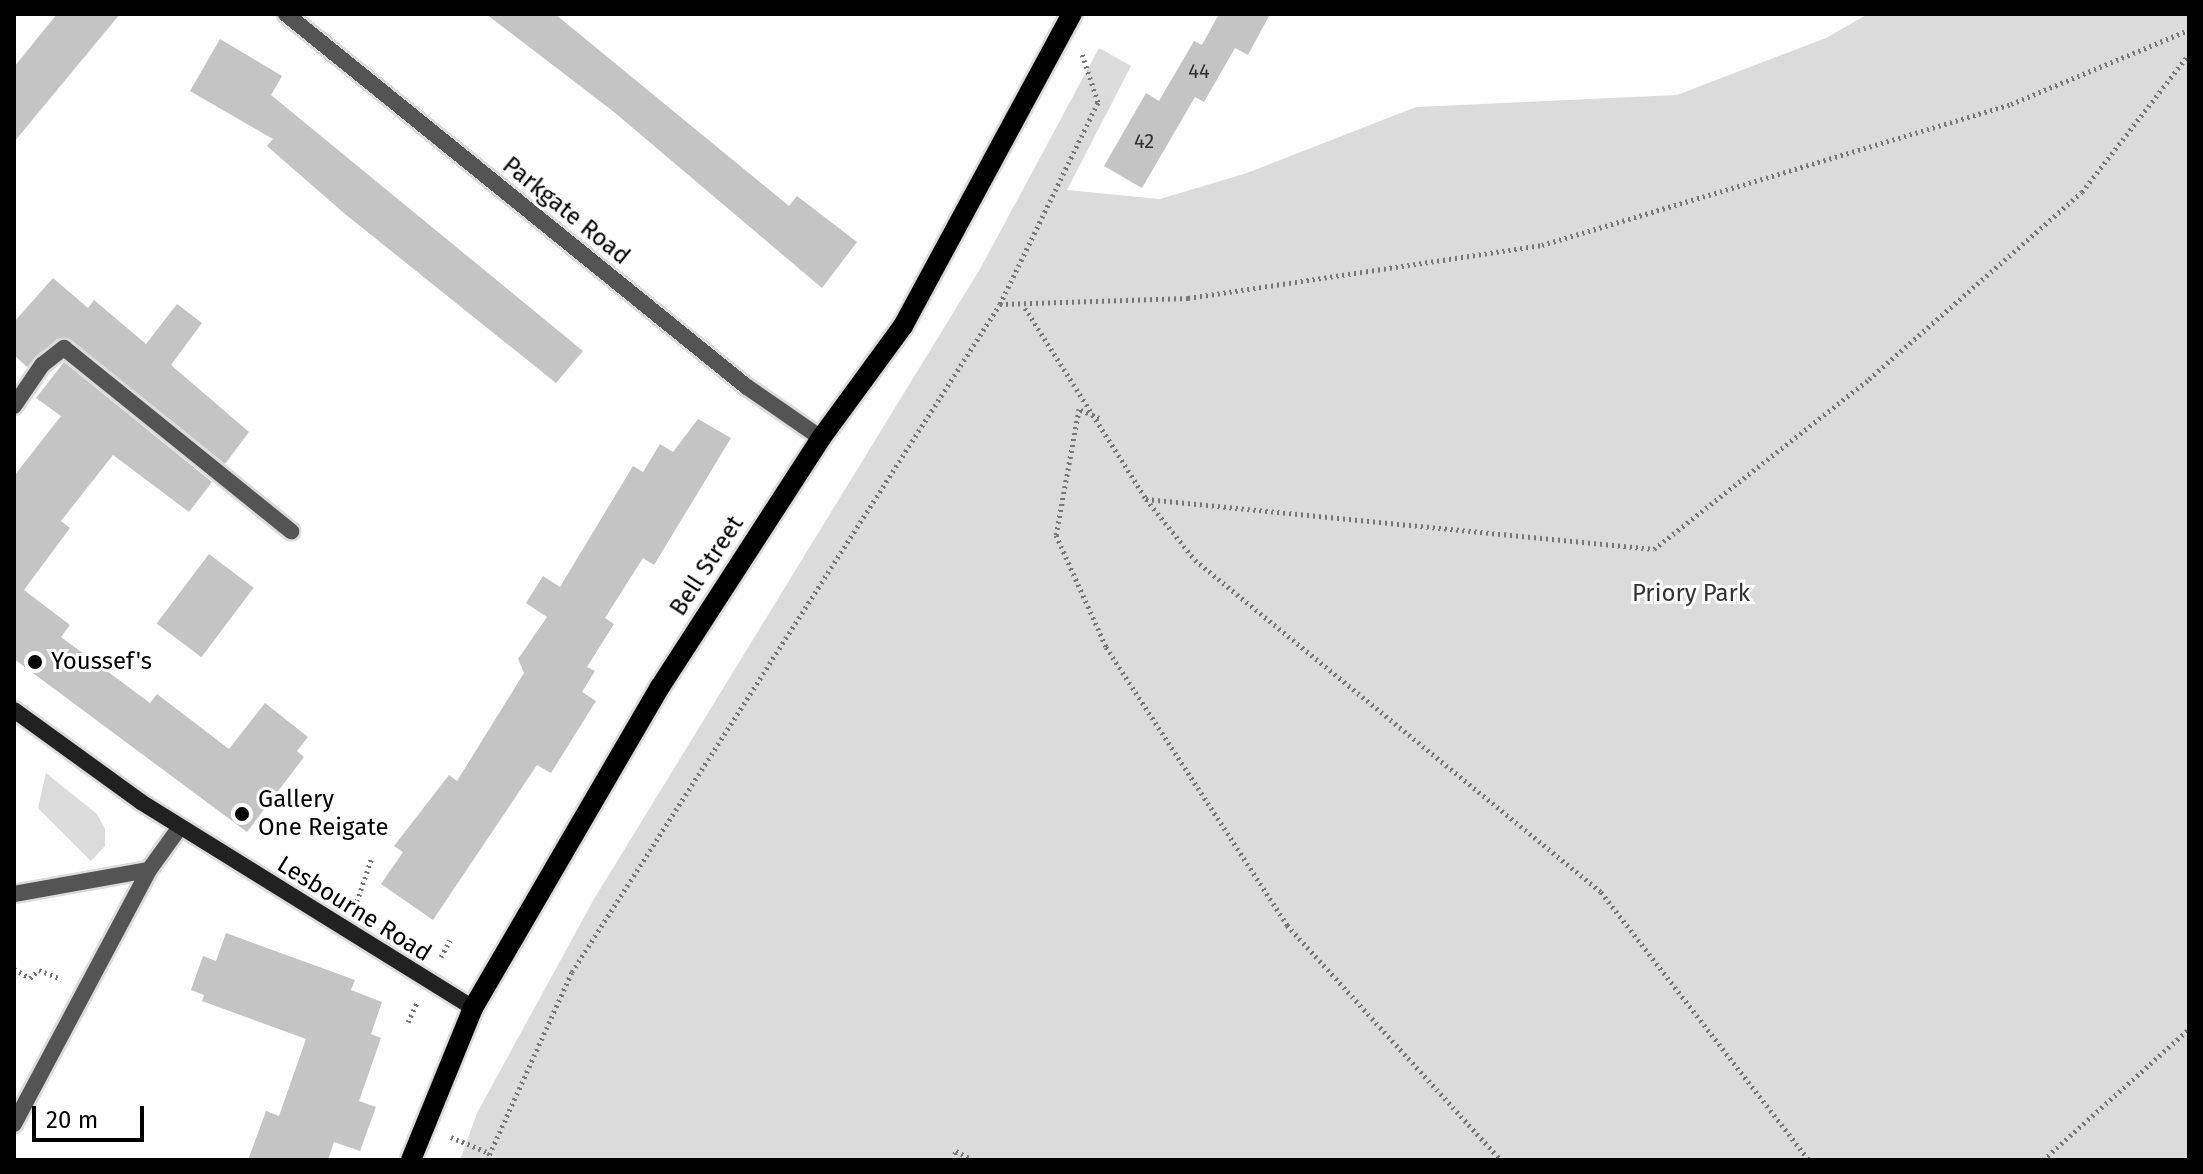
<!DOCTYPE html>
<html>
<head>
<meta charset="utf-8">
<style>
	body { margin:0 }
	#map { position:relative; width:2203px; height:1174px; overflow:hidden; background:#fff; font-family:"Fira Sans",sans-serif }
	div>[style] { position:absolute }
	.green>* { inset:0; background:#dbdbdb }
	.building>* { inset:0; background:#c4c4c4; transform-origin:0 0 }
	.path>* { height:5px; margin-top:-2.5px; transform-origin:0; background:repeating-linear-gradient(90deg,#767676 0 2px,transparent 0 6px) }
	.roads { filter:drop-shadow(2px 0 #dbdbdb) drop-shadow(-2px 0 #dbdbdb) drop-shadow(0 2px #dbdbdb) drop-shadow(0 -2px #dbdbdb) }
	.service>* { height:16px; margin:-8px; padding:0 8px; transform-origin:8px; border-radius:8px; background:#545454 }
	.minor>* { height:16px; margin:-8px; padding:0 8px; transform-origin:8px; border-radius:8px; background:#545454 }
	.secondary>* { height:16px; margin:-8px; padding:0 8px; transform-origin:8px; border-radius:8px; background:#212121 }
	.primary>* { height:20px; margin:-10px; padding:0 10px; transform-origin:10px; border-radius:10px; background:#000 }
	.dots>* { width:22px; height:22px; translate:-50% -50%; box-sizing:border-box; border:4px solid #fff; border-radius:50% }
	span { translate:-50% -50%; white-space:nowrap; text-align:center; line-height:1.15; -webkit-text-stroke:6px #fff; paint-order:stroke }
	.number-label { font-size:20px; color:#313131 }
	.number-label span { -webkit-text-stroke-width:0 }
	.street-label { font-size:24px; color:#000 }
	.park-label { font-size:24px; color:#323232 }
	.poi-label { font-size:24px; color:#000 }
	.left { translate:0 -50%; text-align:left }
	.frame { position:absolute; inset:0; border:16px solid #000; pointer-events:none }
	.scale { position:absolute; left:32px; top:1106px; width:112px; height:36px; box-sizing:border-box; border:4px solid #000; border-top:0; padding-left:10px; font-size:24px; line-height:28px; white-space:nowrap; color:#000; -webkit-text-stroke:6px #fff; paint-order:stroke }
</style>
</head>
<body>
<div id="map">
	<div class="green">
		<i style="clip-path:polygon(1868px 14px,2189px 14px,2189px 1160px,460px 1160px,477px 1113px,594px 899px,980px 269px,1099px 48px,1131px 66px,1067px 190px,1160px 199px,1247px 173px,1416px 107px,1677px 95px,1826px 38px)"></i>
		<i style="clip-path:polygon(46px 773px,97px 814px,105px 829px,105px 846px,91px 861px,38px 808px)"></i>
	</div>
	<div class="building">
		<i style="clip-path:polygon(57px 14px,120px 14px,14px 142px,14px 67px)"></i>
		<i style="clip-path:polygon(486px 14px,555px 14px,789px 206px,797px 196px,857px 242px,822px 288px,614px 112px)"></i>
		<i style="clip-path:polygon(1219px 14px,1270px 14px,1248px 55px,1235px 48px,1204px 102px,1195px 97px,1142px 188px,1104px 166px,1146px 93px,1159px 101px,1194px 41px,1202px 45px)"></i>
		<i style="clip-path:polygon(220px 39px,282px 76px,271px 95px,583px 351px,556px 383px,345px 214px,267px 146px,273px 139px,190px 91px)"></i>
		<i style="clip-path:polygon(53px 278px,88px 308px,94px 300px,146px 344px,177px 304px,202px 323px,171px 365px,249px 432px,225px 464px,70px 339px,57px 339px,27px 367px,14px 355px,14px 322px)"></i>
		<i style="clip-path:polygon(64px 362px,212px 482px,189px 512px,113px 455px,61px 521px,70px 528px,24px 590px,70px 625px,61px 637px,150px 703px,157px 694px,229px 749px,265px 703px,308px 737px,297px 751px,304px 757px,247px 832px,14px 659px,14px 476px,61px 416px,36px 398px)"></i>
		<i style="clip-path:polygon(698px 419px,731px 438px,654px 565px,643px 558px,605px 618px,614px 624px,587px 667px,595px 671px,582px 692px,596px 701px,551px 773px,537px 765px,433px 920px,381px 884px,403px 852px,394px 846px,449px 775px,457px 781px,524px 673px,518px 659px,547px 617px,526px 603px,543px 576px,560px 587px,633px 466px,643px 472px,660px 444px,673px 452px)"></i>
		<i style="left:209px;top:554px;width:56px;height:87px;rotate:37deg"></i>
		<i style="clip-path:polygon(226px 933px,355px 980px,351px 990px,382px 1002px,371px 1034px,381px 1038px,359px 1101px,376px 1107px,360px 1151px,334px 1142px,328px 1160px,248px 1160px,266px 1111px,279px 1116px,306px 1039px,202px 1001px,204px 995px,191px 990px,203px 956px,216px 961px)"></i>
	</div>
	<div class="path">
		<i style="left:1000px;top:304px;width:188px;rotate:-1.8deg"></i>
		<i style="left:1188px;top:298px;width:358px;rotate:-8.5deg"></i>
		<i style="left:1542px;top:245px;width:490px;rotate:-16.7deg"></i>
		<i style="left:2011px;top:104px;width:193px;rotate:-22.6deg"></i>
		<i style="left:1025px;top:308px;width:226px;rotate:57.6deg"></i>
		<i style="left:1146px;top:499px;width:78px;rotate:51.2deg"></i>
		<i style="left:1195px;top:560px;width:524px;rotate:39.27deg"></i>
		<i style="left:1601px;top:892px;width:339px;rotate:52.2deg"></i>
		<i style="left:1099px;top:418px;width:22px;rotate:-156deg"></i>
		<i style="left:1079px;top:409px;width:128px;rotate:100.3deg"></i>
		<i style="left:1056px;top:535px;width:123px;rotate:65.9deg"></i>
		<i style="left:1106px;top:647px;width:332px;rotate:56.9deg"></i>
		<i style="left:1287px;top:925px;width:318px;rotate:47.7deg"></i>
		<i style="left:1146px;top:499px;width:510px;rotate:5.62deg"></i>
		<i style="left:1654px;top:549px;width:274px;rotate:-38.3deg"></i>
		<i style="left:1869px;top:379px;width:283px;rotate:-41.3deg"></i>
		<i style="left:2082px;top:192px;width:175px;rotate:-52.2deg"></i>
		<i style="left:355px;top:907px;width:53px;rotate:-71.2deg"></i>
		<i style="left:441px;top:957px;width:19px;rotate:-62deg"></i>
		<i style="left:14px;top:969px;width:18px;rotate:29deg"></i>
		<i style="left:30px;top:978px;width:12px;rotate:-42deg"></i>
		<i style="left:39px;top:970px;width:24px;rotate:22deg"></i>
		<i style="left:408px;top:1022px;width:23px;rotate:-65deg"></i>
		<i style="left:451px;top:1137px;width:41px;rotate:22.8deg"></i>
		<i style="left:489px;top:1153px;width:7px;rotate:74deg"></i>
		<i style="left:487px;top:1160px;width:206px;rotate:-65.7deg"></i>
		<i style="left:572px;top:972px;width:793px;rotate:-57.35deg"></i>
		<i style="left:1000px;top:304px;width:225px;rotate:-64.1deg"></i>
		<i style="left:1098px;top:102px;width:51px;rotate:-108.4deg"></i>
		<i style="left:953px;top:1160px;width:9px;rotate:-72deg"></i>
		<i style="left:956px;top:1151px;width:19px;rotate:28deg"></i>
		<i style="left:2043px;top:1160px;width:196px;rotate:-41.9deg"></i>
	</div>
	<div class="roads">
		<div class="service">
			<i style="left:14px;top:406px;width:50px;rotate:-55.7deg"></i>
			<i style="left:42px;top:365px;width:28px;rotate:-38deg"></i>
			<i style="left:64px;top:348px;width:292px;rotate:38.9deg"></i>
			<i style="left:14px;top:894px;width:137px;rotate:-10.1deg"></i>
		</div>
		<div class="minor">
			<i style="left:286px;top:14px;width:593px;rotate:38.98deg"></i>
			<i style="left:747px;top:387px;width:90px;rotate:34.6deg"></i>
			<i style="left:14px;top:1124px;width:288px;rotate:-62deg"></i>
			<i style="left:149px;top:870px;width:53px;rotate:-54.2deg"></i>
		</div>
		<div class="secondary">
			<i style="left:14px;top:710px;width:157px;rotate:35.9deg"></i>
			<i style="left:141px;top:802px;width:391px;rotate:31.8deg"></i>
		</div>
		<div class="primary">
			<i style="left:411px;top:1160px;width:164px;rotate:-67.8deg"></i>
			<i style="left:473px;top:1008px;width:371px;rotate:-59.8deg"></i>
			<i style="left:660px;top:687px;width:297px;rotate:-57.1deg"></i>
			<i style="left:821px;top:438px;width:139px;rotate:-53.8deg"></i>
			<i style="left:903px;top:326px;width:355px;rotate:-61.6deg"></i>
		</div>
	</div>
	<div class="dots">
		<i style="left:35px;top:662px;background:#000"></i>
		<i style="left:242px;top:814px;background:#000"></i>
	</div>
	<div class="number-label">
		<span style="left:1199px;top:71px">44</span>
		<span style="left:1144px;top:141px">42</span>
	</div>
	<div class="street-label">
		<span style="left:566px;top:211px;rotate:39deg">Parkgate Road</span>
		<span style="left:707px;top:566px;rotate:-57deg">Bell Street</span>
		<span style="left:354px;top:909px;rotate:32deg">Lesbourne Road</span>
	</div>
	<div class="park-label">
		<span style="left:1691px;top:594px">Priory Park</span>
	</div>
	<div class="poi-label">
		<span class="left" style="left:51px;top:662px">Youssef's</span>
		<span class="left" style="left:258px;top:814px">Gallery<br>One Reigate</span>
	</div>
	<div class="frame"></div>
	<div class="scale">20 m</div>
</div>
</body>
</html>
